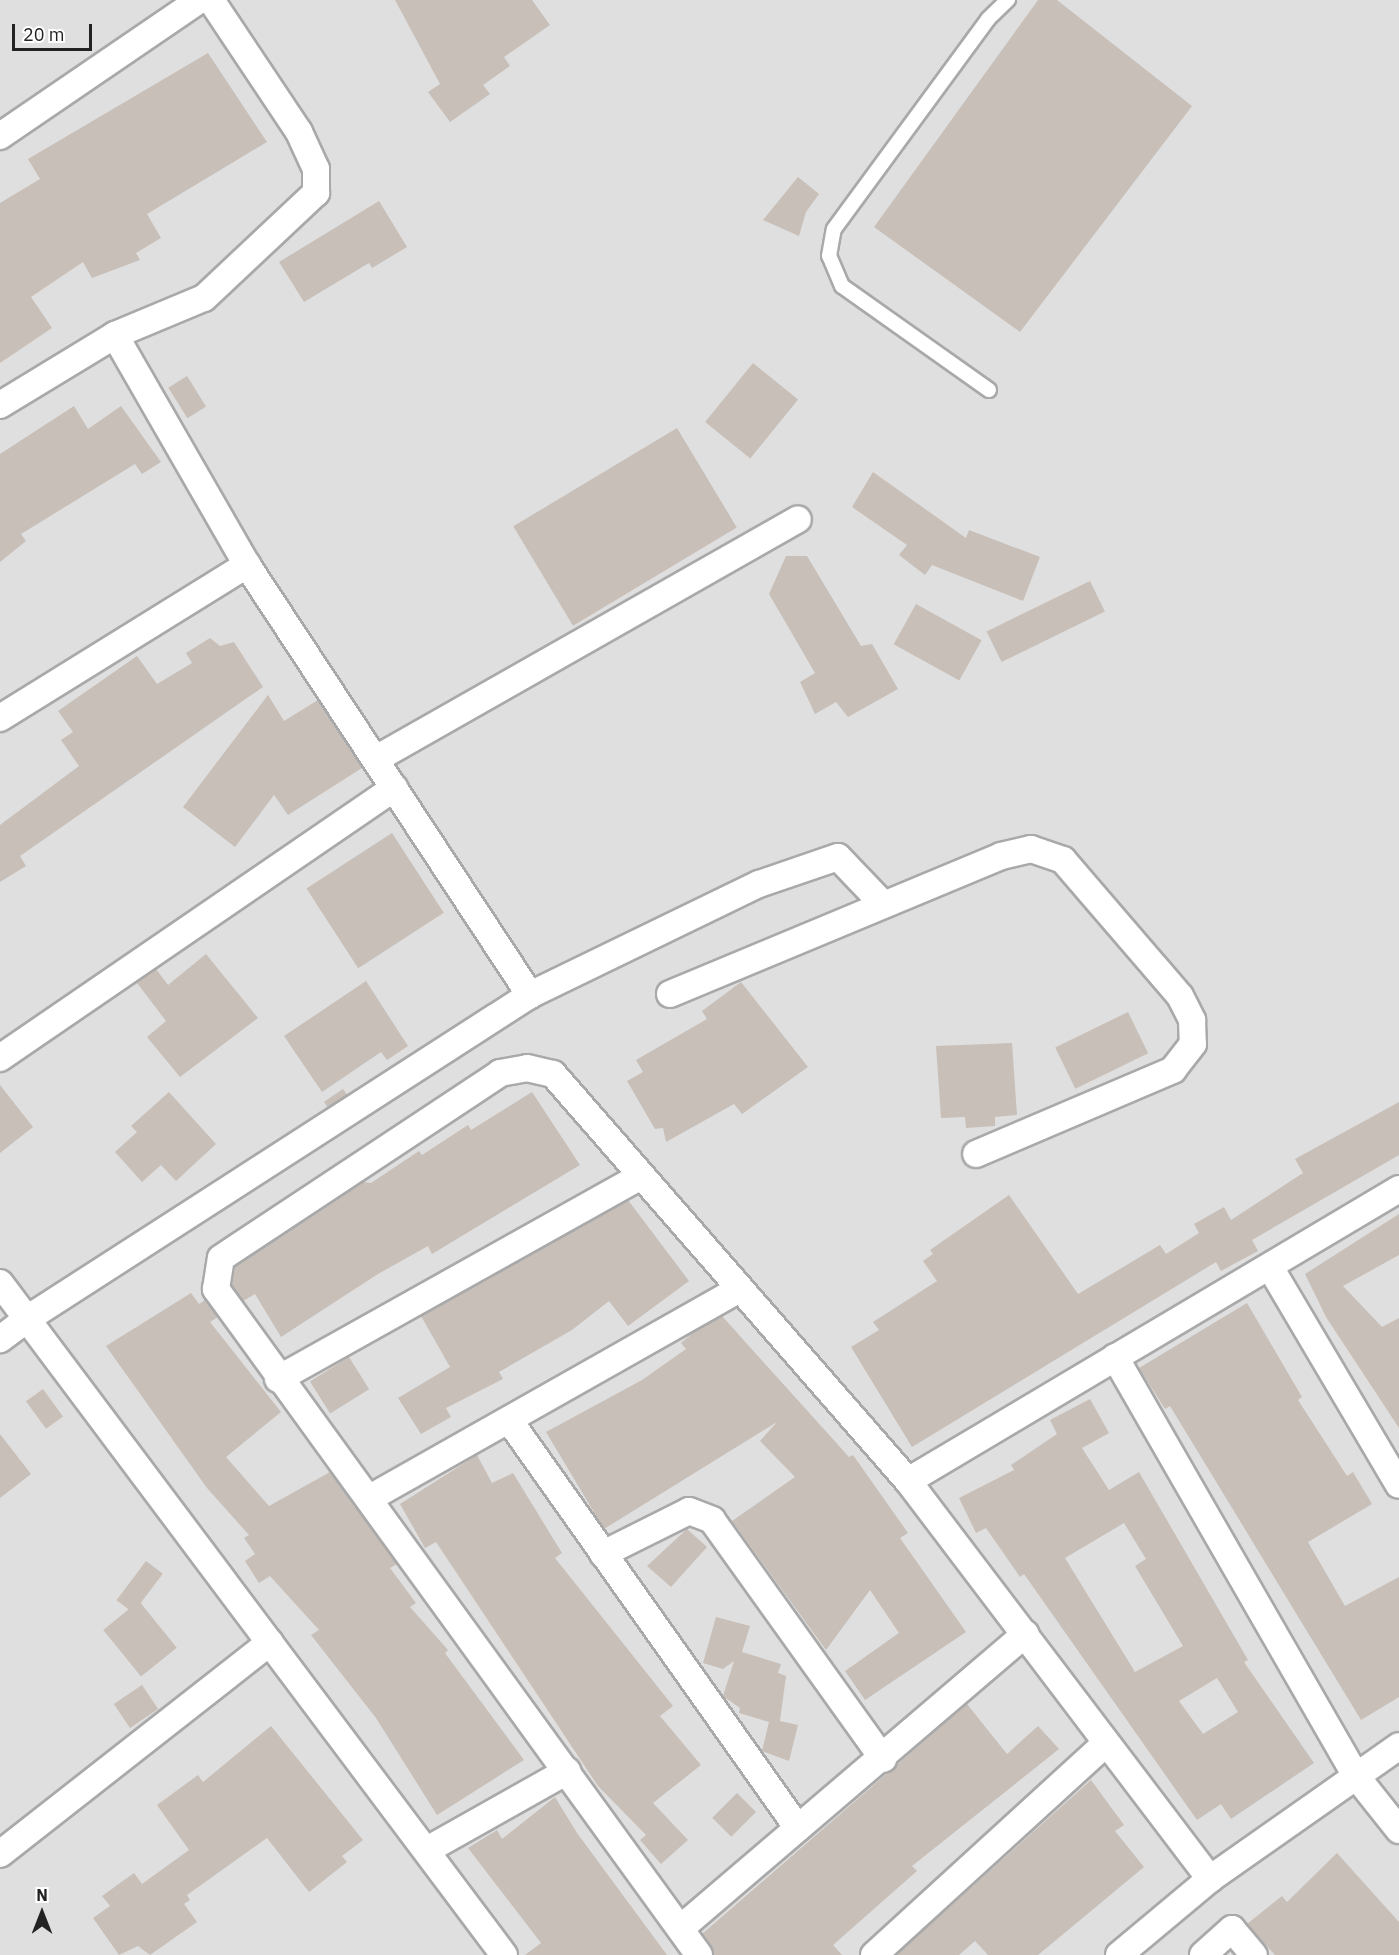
<!DOCTYPE html>
<html>
<head>
<meta charset="utf-8">
<style>
	body { margin:0 }
	#map { position:relative; width:1399px; height:1955px; overflow:hidden; background:#f2efe9; font-family:"IBM Plex Sans",sans-serif }
	div>[style] { position:absolute }
	.residential>* { inset:0; background:#e0dfdf; transform-origin:0 0 }
	.building>* { inset:0; background:#c7bfb8; transform-origin:0 0 }
	.roads { filter:drop-shadow(2px 0 #a9a9a9) drop-shadow(-2px 0 #a9a9a9) drop-shadow(0 2px #a9a9a9) drop-shadow(0 -2px #a9a9a9) }
	.lane>* { height:14px; margin:-7px; padding:0 7px; transform-origin:7px; border-radius:7px; background:#fff }
	.street>* { height:26px; margin:-13px; padding:0 13px; transform-origin:13px; border-radius:13px; background:#fff }
	span { translate:-50% -50%; white-space:nowrap; text-align:center; line-height:1.15; -webkit-text-stroke:4.5px #fff; paint-order:stroke }
	.north { position:absolute; left:12px; top:1883px; width:60px; height:60px; -webkit-text-stroke:4px #fff; paint-order:stroke; rotate:0deg; font-size:16px; font-weight:700; line-height:24px; text-align:center; color:#222 }
	.north::after { content:''; display:block; margin:auto; width:21px; height:27px; background:#222; clip-path:polygon(50% 0,100% 100%,50% 72%,0 100%) }
	.scale { position:absolute; left:12px; top:24px; width:80px; height:27px; box-sizing:border-box; border:3px solid #222; border-top:0; padding-left:8px; font-size:18px; line-height:21px; white-space:nowrap; color:#222; -webkit-text-stroke:4px #fff; paint-order:stroke }
</style>
</head>
<body>
<div id="map">
	<div class="residential">
		<i style="left:0;top:0;width:1399px;height:1955px"></i>
	</div>
	<div class="building">
		<i style="clip-path:polygon(395px 0,532px 0,550px 25px,504px 57px,510px 66px,483px 85px,490px 94px,450px 122px,428px 92px,440px 84px)"></i>
		<i style="clip-path:polygon(1038px 0,1057px 0,1192px 106px,1020px 332px,874px 227px)"></i>
		<i style="clip-path:polygon(208px 53px,267px 142px,147px 214px,161px 238px,136px 253px,140px 260px,92px 278px,83px 262px,31px 297px,52px 328px,0 363px,0 203px,40px 179px,28px 159px)"></i>
		<i style="clip-path:polygon(798px 177px,819px 194px,806px 212px,799px 236px,763px 220px)"></i>
		<i style="clip-path:polygon(379px 201px,407px 247px,372px 268px,369px 263px,304px 302px,279px 262px)"></i>
		<i style="left:753px;top:363px;width:58px;height:76px;rotate:39deg"></i>
		<i style="left:187px;top:376px;width:36px;height:22px;rotate:58deg"></i>
		<i style="clip-path:polygon(74px 406px,88px 429px,121px 406px,161px 462px,142px 474px,135px 464px,21px 534px,26px 541px,0 562px,0 454px)"></i>
		<i style="left:677px;top:428px;width:116px;height:191px;rotate:59deg"></i>
		<i style="clip-path:polygon(873px 472px,966px 538px,969px 530px,1040px 557px,1023px 601px,932px 565px,925px 575px,899px 555px,907px 545px,852px 507px)"></i>
		<i style="clip-path:polygon(786px 556px,807px 556px,861px 646px,872px 644px,898px 689px,848px 717px,836px 702px,815px 714px,800px 682px,815px 673px,769px 594px)"></i>
		<i style="left:1090px;top:581px;width:34px;height:115px;rotate:64deg"></i>
		<i style="left:916px;top:604px;width:75px;height:46px;rotate:29deg"></i>
		<i style="clip-path:polygon(210px 638px,220px 646px,234px 642px,263px 687px,20px 856px,26px 866px,0 882px,0 825px,79px 766px,61px 740px,73px 732px,58px 711px,137px 656px,157px 684px,192px 663px,186px 653px)"></i>
		<i style="clip-path:polygon(268px 695px,284px 721px,318px 700px,362px 768px,288px 815px,274px 795px,235px 847px,183px 807px)"></i>
		<i style="left:392px;top:833px;width:95px;height:102px;rotate:57deg"></i>
		<i style="clip-path:polygon(206px 954px,258px 1018px,180px 1077px,147px 1037px,166px 1021px,137px 983px,156px 969px,168px 985px)"></i>
		<i style="clip-path:polygon(366px 981px,408px 1046px,387px 1060px,381px 1052px,322px 1092px,284px 1036px)"></i>
		<i style="clip-path:polygon(741px 982px,808px 1067px,742px 1114px,734px 1104px,666px 1142px,663px 1128px,655px 1129px,627px 1081px,643px 1072px,636px 1060px,707px 1019px,702px 1011px)"></i>
		<i style="left:1128px;top:1012px;width:46px;height:81px;rotate:64deg"></i>
		<i style="clip-path:polygon(1012px 1043px,1017px 1115px,995px 1117px,995px 1126px,966px 1128px,965px 1117px,941px 1118px,936px 1046px)"></i>
		<i style="clip-path:polygon(0 1085px,33px 1127px,0 1153px)"></i>
		<i style="left:343px;top:1089px;width:7px;height:23px;rotate:56deg"></i>
		<i style="clip-path:polygon(169px 1092px,216px 1144px,176px 1181px,161px 1165px,142px 1182px,115px 1152px,137px 1132px,131px 1126px)"></i>
		<i style="clip-path:polygon(532px 1092px,580px 1165px,432px 1254px,428px 1246px,378px 1274px,281px 1337px,255px 1294px,243px 1301px,232px 1285px,235px 1267px,363px 1182px,371px 1183px,419px 1151px,422px 1155px,468px 1125px,471px 1130px)"></i>
		<i style="clip-path:polygon(1399px 1102px,1399px 1155px,1252px 1240px,1258px 1251px,1221px 1271px,1216px 1262px,912px 1447px,851px 1347px,879px 1330px,873px 1322px,937px 1281px,923px 1261px,933px 1254px,930px 1250px,1009px 1195px,1078px 1294px,1160px 1245px,1166px 1254px,1199px 1233px,1194px 1224px,1224px 1207px,1231px 1220px,1303px 1173px,1295px 1159px)"></i>
		<i style="clip-path:polygon(628px 1200px,689px 1281px,628px 1326px,609px 1301px,572px 1330px,499px 1372px,503px 1379px,446px 1408px,451px 1417px,421px 1434px,398px 1398px,450px 1367px,421px 1316px)"></i>
		<i style="clip-path:polygon(1399px 1214px,1399px 1255px,1343px 1286px,1382px 1327px,1399px 1318px,1399px 1428px,1326px 1317px,1305px 1274px)"></i>
		<i style="clip-path:polygon(191px 1293px,199px 1304px,205px 1300px,218px 1317px,210px 1322px,281px 1412px,226px 1457px,269px 1506px,330px 1472px,397px 1564px,390px 1568px,416px 1603px,410px 1607px,448px 1650px,445px 1653px,524px 1760px,437px 1815px,376px 1718px,311px 1635px,319px 1630px,270px 1576px,259px 1583px,245px 1561px,255px 1554px,244px 1538px,249px 1535px,207px 1488px,106px 1346px)"></i>
		<i style="clip-path:polygon(1247px 1303px,1302px 1397px,1298px 1400px,1347px 1476px,1353px 1472px,1372px 1504px,1308px 1542px,1345px 1606px,1399px 1577px,1399px 1697px,1361px 1720px,1170px 1406px,1165px 1409px,1139px 1368px)"></i>
		<i style="clip-path:polygon(722px 1316px,849px 1457px,853px 1455px,908px 1533px,900px 1538px,966px 1632px,865px 1700px,845px 1671px,899px 1633px,870px 1590px,826px 1650px,732px 1521px,795px 1477px,760px 1441px,777px 1422px,604px 1529px,546px 1432px,642px 1380px,686px 1349px,681px 1343px,695px 1331px)"></i>
		<i style="left:349px;top:1357px;width:38px;height:46px;rotate:58deg"></i>
		<i style="left:43px;top:1389px;width:34px;height:21px;rotate:54deg"></i>
		<i style="clip-path:polygon(evenodd,1090px 1399px,1109px 1433px,1082px 1448px,1109px 1490px,1139px 1472px,1248px 1660px,1244px 1662px,1314px 1763px,1231px 1819px,1221px 1804px,1197px 1820px,1024px 1574px,1020px 1577px,986px 1528px,976px 1533px,959px 1498px,1014px 1470px,1011px 1465px,1057px 1434px,1050px 1420px,1090px 1399px,1124px 1523px,1146px 1559px,1135px 1566px,1183px 1646px,1135px 1672px,1065px 1558px,1124px 1523px,1090px 1399px,1217px 1678px,1238px 1712px,1203px 1734px,1179px 1701px,1217px 1678px)"></i>
		<i style="clip-path:polygon(0 1434px,31px 1474px,0 1498px)"></i>
		<i style="clip-path:polygon(477px 1455px,492px 1483px,513px 1473px,562px 1553px,555px 1558px,673px 1706px,660px 1716px,701px 1765px,653px 1803px,688px 1840px,661px 1864px,640px 1840px,646px 1835px,598px 1786px,436px 1542px,425px 1548px,400px 1504px)"></i>
		<i style="clip-path:polygon(687px 1529px,707px 1547px,671px 1587px,647px 1566px)"></i>
		<i style="left:146px;top:1561px;width:21px;height:49px;rotate:37deg"></i>
		<i style="left:139px;top:1601px;width:60px;height:46px;rotate:51deg"></i>
		<i style="clip-path:polygon(716px 1617px,750px 1626px,742px 1652px,781px 1664px,778px 1673px,786px 1676px,780px 1721px,798px 1725px,789px 1761px,762px 1751px,769px 1722px,739px 1713px,740px 1708px,723px 1696px,734px 1661px,723px 1669px,703px 1663px)"></i>
		<i style="left:142px;top:1685px;width:29px;height:34px;rotate:56deg"></i>
		<i style="clip-path:polygon(967px 1704px,1007px 1754px,1038px 1726px,1059px 1749px,912px 1866px,917px 1871px,833px 1945px,842px 1955px,714px 1955px,702px 1934px)"></i>
		<i style="clip-path:polygon(271px 1726px,363px 1840px,342px 1856px,347px 1862px,309px 1892px,267px 1838px,187px 1895px,190px 1900px,184px 1904px,197px 1922px,150px 1955px,138px 1946px,119px 1955px,93px 1918px,110px 1906px,102px 1896px,134px 1873px,142px 1884px,189px 1850px,157px 1805px,198px 1775px,203px 1782px)"></i>
		<i style="clip-path:polygon(1091px 1780px,1124px 1825px,1115px 1831px,1144px 1867px,1038px 1955px,988px 1955px,975px 1941px,959px 1955px,896px 1955px)"></i>
		<i style="left:737px;top:1793px;width:27px;height:35px;rotate:45deg"></i>
		<i style="clip-path:polygon(555px 1797px,577px 1833px,667px 1955px,525px 1955px,541px 1943px,468px 1848px,497px 1830px,502px 1839px)"></i>
		<i style="clip-path:polygon(1337px 1853px,1399px 1922px,1399px 1955px,1275px 1955px,1247px 1924px,1282px 1896px,1287px 1902px)"></i>
	</div>
	<div class="roads">
		<div class="lane">
			<i style="left:989px;top:390px;width:180px;rotate:-144.7deg"></i>
			<i style="left:842px;top:286px;width:33px;rotate:-113deg"></i>
			<i style="left:829px;top:256px;width:27px;rotate:-80deg"></i>
			<i style="left:834px;top:229px;width:260px;rotate:-53.7deg"></i>
			<i style="left:988px;top:19px;width:28px;rotate:-44deg"></i>
		</div>
		<div class="street">
			<i style="left:0;top:136px;width:241px;rotate:-34.3deg"></i>
			<i style="left:0;top:405px;width:135px;rotate:-31.3deg"></i>
			<i style="left:115px;top:335px;width:96px;rotate:-22.6deg"></i>
			<i style="left:204px;top:298px;width:154px;rotate:-43.2deg"></i>
			<i style="left:316px;top:193px;width:24px;rotate:-90deg"></i>
			<i style="left:316px;top:169px;width:41px;rotate:-114.7deg"></i>
			<i style="left:299px;top:132px;width:159px;rotate:-123.7deg"></i>
			<i style="left:247px;top:565px;width:515px;rotate:56.65deg"></i>
			<i style="left:0;top:718px;width:291px;rotate:-31.8deg"></i>
			<i style="left:247px;top:565px;width:265px;rotate:-119.9deg"></i>
			<i style="left:376px;top:759px;width:485px;rotate:-29.6deg"></i>
			<i style="left:670px;top:994px;width:359px;rotate:-22.6deg"></i>
			<i style="left:1001px;top:856px;width:31px;rotate:-13deg"></i>
			<i style="left:1031px;top:849px;width:34px;rotate:19deg"></i>
			<i style="left:1063px;top:860px;width:179px;rotate:49.3deg"></i>
			<i style="left:1180px;top:996px;width:27px;rotate:63deg"></i>
			<i style="left:1192px;top:1020px;width:24px;rotate:88deg"></i>
			<i style="left:1193px;top:1044px;width:33px;rotate:128deg"></i>
			<i style="left:1173px;top:1070px;width:214px;rotate:156.9deg"></i>
			<i style="left:0;top:1058px;width:478px;rotate:-34.4deg"></i>
			<i style="left:1270px;top:1267px;width:253px;rotate:59.4deg"></i>
			<i style="left:0;top:1283px;width:45px;rotate:53.1deg"></i>
			<i style="left:27px;top:1319px;width:34px;rotate:143deg"></i>
			<i style="left:1115px;top:1357px;width:483px;rotate:60.1deg"></i>
			<i style="left:1356px;top:1776px;width:69px;rotate:51.5deg"></i>
			<i style="left:278px;top:1379px;width:416px;rotate:-29.2deg"></i>
			<i style="left:509px;top:1420px;width:500px;rotate:54.7deg"></i>
			<i style="left:908px;top:1481px;width:571px;rotate:-30.74deg"></i>
			<i style="left:370px;top:1498px;width:424px;rotate:-29.5deg"></i>
			<i style="left:603px;top:1554px;width:96px;rotate:-26.6deg"></i>
			<i style="left:689px;top:1511px;width:25px;rotate:21deg"></i>
			<i style="left:712px;top:1520px;width:294px;rotate:54.4deg"></i>
			<i style="left:427px;top:1850px;width:161px;rotate:-29.4deg"></i>
			<i style="left:0;top:1854px;width:343px;rotate:-38.1deg"></i>
			<i style="left:681px;top:1928px;width:453px;rotate:-40.5deg"></i>
			<i style="left:504px;top:1955px;width:795px;rotate:-126.87deg"></i>
			<i style="left:27px;top:1319px;width:598px;rotate:-32.79deg"></i>
			<i style="left:530px;top:995px;width:254px;rotate:-25.9deg"></i>
			<i style="left:759px;top:884px;width:83px;rotate:-18.9deg"></i>
			<i style="left:838px;top:857px;width:66px;rotate:46.2deg"></i>
			<i style="left:699px;top:1955px;width:823px;rotate:-125.95deg"></i>
			<i style="left:216px;top:1289px;width:31px;rotate:-81deg"></i>
			<i style="left:221px;top:1258px;width:335px;rotate:-33.5deg"></i>
			<i style="left:500px;top:1073px;width:27px;rotate:-10deg"></i>
			<i style="left:527px;top:1068px;width:27px;rotate:13deg"></i>
			<i style="left:553px;top:1074px;width:540px;rotate:48.9deg"></i>
			<i style="left:908px;top:1481px;width:500px;rotate:52.8deg"></i>
			<i style="left:874px;top:1955px;width:310px;rotate:-42.4deg"></i>
			<i style="left:1119px;top:1955px;width:119px;rotate:-39.9deg"></i>
			<i style="left:1210px;top:1879px;width:231px;rotate:-35.1deg"></i>
			<i style="left:1203px;top:1955px;width:39px;rotate:-42deg"></i>
			<i style="left:1232px;top:1929px;width:34px;rotate:50deg"></i>
		</div>
	</div>
	<div class="north">N</div>
	<div class="scale">20 m</div>
</div>
</body>
</html>
